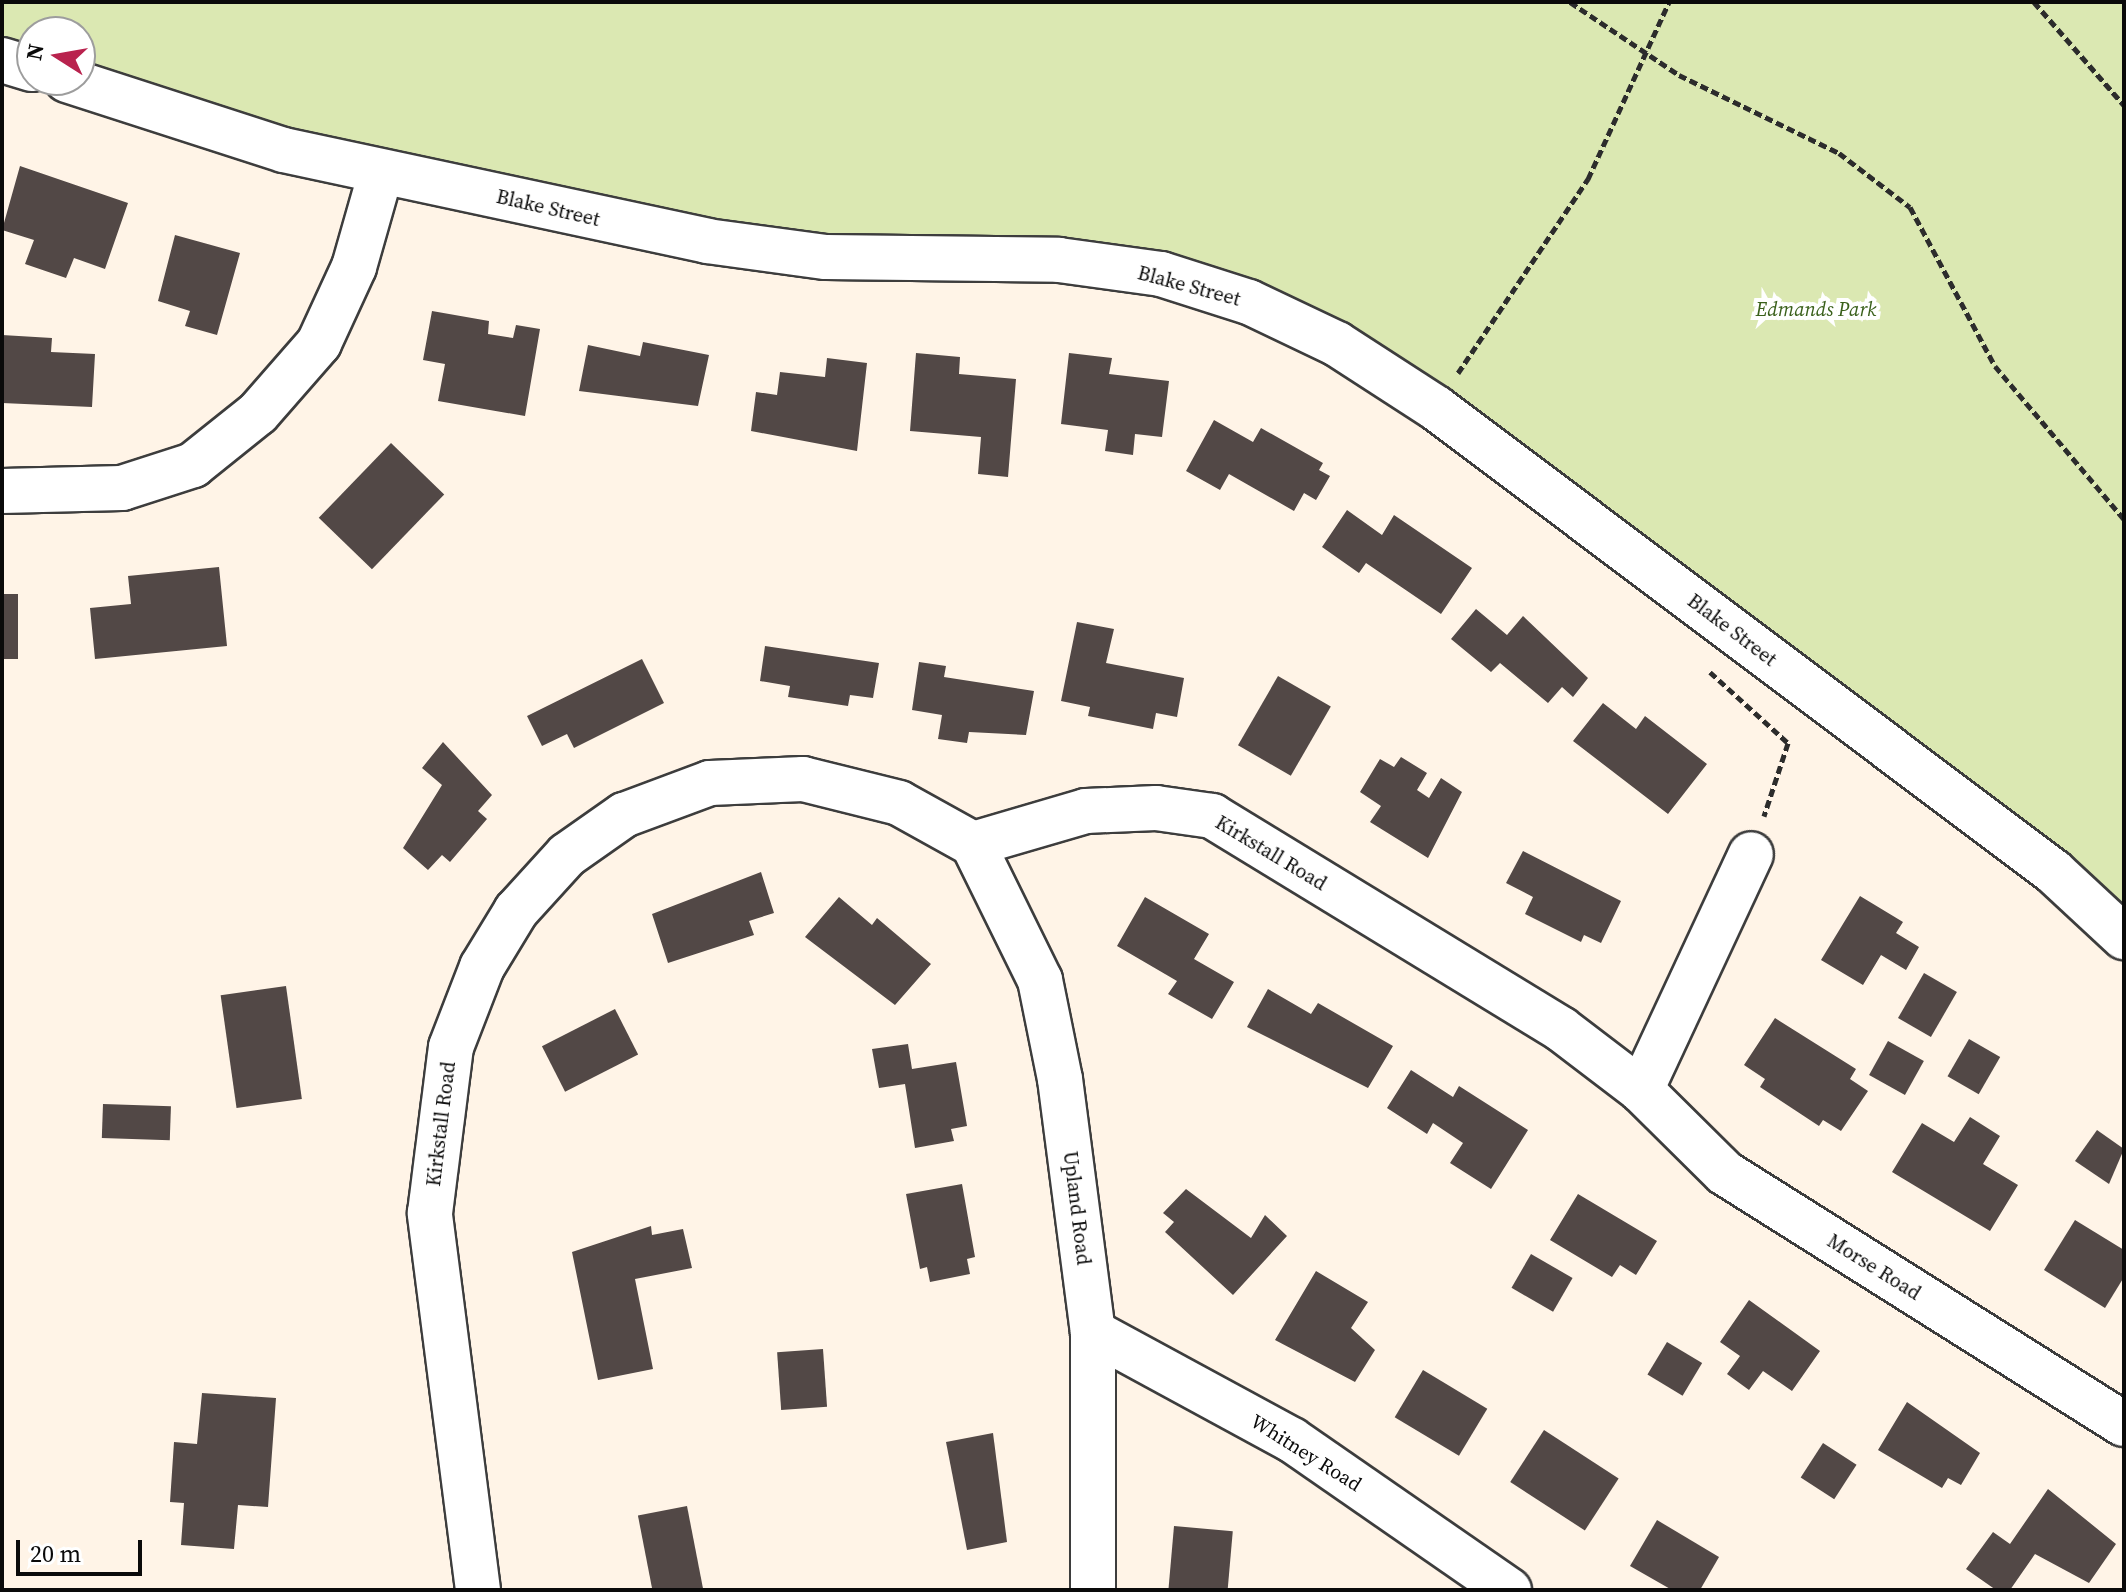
<!DOCTYPE html>
<html>
<head>
<meta charset="utf-8">
<style>
	body { margin:0 }
	#map { position:relative; width:2126px; height:1592px; overflow:hidden; background:#fff4e7; font-family:"Source Serif 4",serif }
	div>[style] { position:absolute }
	.green>* { inset:0; background:#dbe8b2 }
	.building>* { inset:0; background:#524846; transform-origin:0 0 }
	.path>* { height:5px; margin-top:-2.5px; transform-origin:0; background:repeating-linear-gradient(90deg,#2c2c2c 0 8px,transparent 0 12px) }
	.roads { filter:drop-shadow(2px 0 #3d3d3d) drop-shadow(-2px 0 #3d3d3d) drop-shadow(0 2px #3d3d3d) drop-shadow(0 -2px #3d3d3d) }
	.street>* { height:44px; margin:-22px; padding:0 22px; transform-origin:22px; border-radius:22px; background:#fff }
	span { translate:-50% -50%; white-space:nowrap; text-align:center; line-height:1.15; -webkit-text-stroke:8px #fff; paint-order:stroke }
	.street-label { font-size:20px; color:#0a0a0a }
	.park-label { font-size:20px; color:#3a601b; font-style:italic }
	.frame { position:absolute; inset:0; border:4px solid #0a0a0a; pointer-events:none }
	.north { position:absolute; left:16px; top:16px; width:80px; height:80px; box-sizing:border-box; background:#fff; border:2px solid #9d9d9d; border-radius:50%; rotate:281deg; font-size:22px; font-weight:700; line-height:32px; text-align:center; color:#0a0a0a }
	.north::after { content:''; display:block; margin:auto; width:28px; height:36px; background:#b9234e; clip-path:polygon(50% 0,100% 100%,50% 72%,0 100%) }
	.scale { position:absolute; left:16px; top:1540px; width:126px; height:36px; box-sizing:border-box; border:4px solid #0a0a0a; border-top:0; padding-left:10px; font-size:24px; line-height:28px; white-space:nowrap; color:#0a0a0a; -webkit-text-stroke:6px #fff; paint-order:stroke }
</style>
</head>
<body>
<div id="map">
	<div class="green">
		<i style="clip-path:polygon(2px 2px,2124px 2px,2124px 937px,2054px 872px,1249px 302px,826px 257px,80px 80px,80px 32px,32px 32px,32px 69px,2px 60px)"></i>
	</div>
	<div class="building">
		<i style="clip-path:polygon(20px 166px,128px 203px,105px 269px,74px 258px,66px 278px,25px 264px,34px 240px,2px 230px)"></i>
		<i style="clip-path:polygon(175px 235px,240px 253px,217px 335px,185px 326px,190px 311px,158px 301px)"></i>
		<i style="clip-path:polygon(432px 311px,489px 321px,488px 334px,513px 338px,516px 325px,540px 329px,525px 416px,438px 401px,445px 364px,423px 360px)"></i>
		<i style="clip-path:polygon(2px 335px,52px 338px,51px 352px,95px 354px,92px 407px,2px 403px)"></i>
		<i style="clip-path:polygon(643px 342px,709px 355px,698px 406px,579px 391px,588px 345px,640px 356px)"></i>
		<i style="clip-path:polygon(916px 353px,960px 357px,959px 374px,1016px 379px,1008px 477px,978px 474px,981px 437px,910px 431px)"></i>
		<i style="clip-path:polygon(1069px 353px,1112px 358px,1109px 374px,1169px 381px,1162px 437px,1135px 434px,1133px 455px,1105px 451px,1108px 430px,1061px 424px)"></i>
		<i style="clip-path:polygon(827px 358px,867px 363px,857px 451px,751px 431px,756px 392px,777px 395px,780px 372px,825px 377px)"></i>
		<i style="clip-path:polygon(1214px 420px,1253px 442px,1261px 428px,1323px 463px,1319px 470px,1330px 476px,1316px 500px,1304px 493px,1294px 511px,1229px 474px,1220px 490px,1186px 471px)"></i>
		<i style="left:391px;top:443px;width:74px;height:104px;rotate:44deg"></i>
		<i style="clip-path:polygon(1347px 510px,1382px 535px,1394px 515px,1472px 568px,1441px 614px,1366px 563px,1359px 573px,1322px 547px)"></i>
		<i style="clip-path:polygon(219px 567px,227px 646px,95px 659px,90px 608px,131px 604px,128px 576px)"></i>
		<i style="left:2px;top:594px;width:16px;height:65px"></i>
		<i style="clip-path:polygon(1476px 609px,1507px 635px,1523px 616px,1588px 678px,1573px 697px,1562px 687px,1548px 703px,1500px 663px,1491px 672px,1451px 639px)"></i>
		<i style="clip-path:polygon(1077px 622px,1114px 629px,1106px 663px,1184px 678px,1177px 717px,1156px 713px,1153px 729px,1088px 716px,1090px 707px,1061px 701px)"></i>
		<i style="clip-path:polygon(765px 646px,879px 663px,873px 698px,850px 695px,848px 706px,788px 697px,790px 686px,760px 681px)"></i>
		<i style="clip-path:polygon(642px 659px,664px 703px,574px 748px,567px 734px,542px 746px,527px 716px)"></i>
		<i style="clip-path:polygon(919px 662px,946px 666px,944px 677px,1034px 691px,1026px 735px,969px 732px,967px 743px,938px 739px,942px 715px,912px 710px)"></i>
		<i style="left:1278px;top:676px;width:61px;height:80px;rotate:30deg"></i>
		<i style="clip-path:polygon(1603px 703px,1636px 729px,1645px 716px,1707px 764px,1668px 814px,1573px 741px)"></i>
		<i style="clip-path:polygon(443px 742px,492px 795px,478px 811px,487px 819px,450px 862px,442px 855px,428px 870px,403px 848px,442px 785px,422px 768px)"></i>
		<i style="clip-path:polygon(1401px 757px,1427px 773px,1417px 790px,1429px 798px,1441px 778px,1462px 792px,1428px 858px,1370px 822px,1381px 806px,1360px 792px,1380px 759px,1394px 767px)"></i>
		<i style="clip-path:polygon(1523px 851px,1621px 901px,1601px 943px,1584px 935px,1581px 942px,1525px 914px,1533px 897px,1506px 883px)"></i>
		<i style="clip-path:polygon(761px 872px,774px 913px,749px 921px,754px 935px,668px 963px,652px 914px)"></i>
		<i style="clip-path:polygon(1860px 896px,1903px 922px,1896px 933px,1919px 947px,1906px 970px,1881px 955px,1863px 985px,1821px 960px)"></i>
		<i style="clip-path:polygon(839px 897px,872px 925px,877px 918px,931px 964px,895px 1005px,805px 937px)"></i>
		<i style="clip-path:polygon(1145px 897px,1209px 934px,1194px 959px,1234px 982px,1212px 1019px,1168px 994px,1177px 981px,1117px 946px)"></i>
		<i style="left:1924px;top:973px;width:38px;height:52px;rotate:30deg"></i>
		<i style="left:286px;top:986px;width:114px;height:66px;rotate:82deg"></i>
		<i style="clip-path:polygon(1268px 989px,1311px 1014px,1318px 1003px,1393px 1046px,1368px 1088px,1247px 1027px)"></i>
		<i style="left:615px;top:1009px;width:51px;height:82px;rotate:63deg"></i>
		<i style="clip-path:polygon(1775px 1018px,1856px 1069px,1850px 1079px,1868px 1091px,1841px 1131px,1823px 1120px,1819px 1126px,1760px 1087px,1765px 1079px,1744px 1065px)"></i>
		<i style="left:1969px;top:1039px;width:36px;height:43px;rotate:30deg"></i>
		<i style="left:1888px;top:1041px;width:41px;height:39px;rotate:29deg"></i>
		<i style="clip-path:polygon(908px 1044px,912px 1069px,956px 1062px,967px 1126px,951px 1129px,954px 1141px,915px 1148px,905px 1084px,879px 1088px,872px 1049px)"></i>
		<i style="clip-path:polygon(1411px 1070px,1453px 1097px,1459px 1086px,1528px 1130px,1491px 1189px,1450px 1163px,1463px 1143px,1433px 1123px,1427px 1134px,1387px 1108px)"></i>
		<i style="left:103px;top:1104px;width:68px;height:34px;rotate:2deg"></i>
		<i style="clip-path:polygon(1970px 1117px,2000px 1136px,1983px 1164px,2018px 1185px,1990px 1231px,1892px 1172px,1922px 1123px,1954px 1142px)"></i>
		<i style="clip-path:polygon(2097px 1130px,2124px 1149px,2109px 1184px,2075px 1161px)"></i>
		<i style="clip-path:polygon(962px 1184px,975px 1257px,967px 1259px,970px 1274px,930px 1282px,927px 1267px,920px 1269px,906px 1194px)"></i>
		<i style="clip-path:polygon(1186px 1189px,1251px 1238px,1265px 1215px,1287px 1236px,1233px 1295px,1165px 1232px,1174px 1222px,1163px 1213px)"></i>
		<i style="clip-path:polygon(1578px 1194px,1657px 1241px,1636px 1275px,1620px 1265px,1612px 1277px,1550px 1240px)"></i>
		<i style="clip-path:polygon(2075px 1220px,2124px 1250px,2124px 1277px,2105px 1308px,2044px 1270px)"></i>
		<i style="clip-path:polygon(651px 1226px,652px 1235px,683px 1229px,692px 1268px,635px 1279px,653px 1369px,598px 1380px,572px 1252px)"></i>
		<i style="left:1531px;top:1254px;width:48px;height:39px;rotate:30deg"></i>
		<i style="clip-path:polygon(1316px 1271px,1368px 1302px,1351px 1328px,1375px 1350px,1355px 1382px,1275px 1340px)"></i>
		<i style="clip-path:polygon(1749px 1300px,1820px 1351px,1792px 1391px,1763px 1371px,1749px 1390px,1727px 1374px,1740px 1356px,1720px 1342px)"></i>
		<i style="left:1667px;top:1342px;width:41px;height:38px;rotate:31deg"></i>
		<i style="left:823px;top:1349px;width:58px;height:46px;rotate:86deg"></i>
		<i style="left:1423px;top:1370px;width:75px;height:55px;rotate:31deg"></i>
		<i style="clip-path:polygon(202px 1393px,276px 1398px,268px 1507px,238px 1505px,234px 1549px,181px 1545px,184px 1503px,170px 1502px,174px 1442px,197px 1444px)"></i>
		<i style="clip-path:polygon(1907px 1402px,1980px 1453px,1961px 1485px,1948px 1478px,1942px 1488px,1878px 1450px)"></i>
		<i style="left:1544px;top:1430px;width:89px;height:62px;rotate:33deg"></i>
		<i style="clip-path:polygon(993px 1433px,1007px 1542px,967px 1550px,946px 1442px)"></i>
		<i style="left:1823px;top:1443px;width:40px;height:41px;rotate:33deg"></i>
		<i style="clip-path:polygon(2048px 1489px,2116px 1544px,2089px 1583px,2035px 1554px,2010px 1590px,1996px 1590px,1966px 1569px,1993px 1532px,2010px 1544px)"></i>
		<i style="left:687px;top:1506px;width:86px;height:50px;rotate:79deg"></i>
		<i style="clip-path:polygon(1657px 1520px,1719px 1557px,1700px 1590px,1672px 1590px,1630px 1566px)"></i>
		<i style="left:1174px;top:1526px;width:59px;height:64px;rotate:5deg"></i>
	</div>
	<div class="path">
		<i style="left:1570px;top:2px;width:131px;rotate:33.8deg"></i>
		<i style="left:1679px;top:75px;width:178px;rotate:26deg"></i>
		<i style="left:1839px;top:153px;width:89px;rotate:37.3deg"></i>
		<i style="left:1910px;top:207px;width:180px;rotate:61.9deg"></i>
		<i style="left:1995px;top:366px;width:200px;rotate:49.9deg"></i>
		<i style="left:2034px;top:2px;width:137px;rotate:48.9deg"></i>
		<i style="left:1458px;top:373px;width:234px;rotate:-56.2deg"></i>
		<i style="left:1588px;top:179px;width:195px;rotate:-65.4deg"></i>
		<i style="left:1710px;top:672px;width:105px;rotate:42.3deg"></i>
		<i style="left:1788px;top:743px;width:77px;rotate:108.2deg"></i>
	</div>
	<div class="roads">
		<div class="street">
			<i style="left:2px;top:60px;width:31px;rotate:17deg"></i>
			<i style="left:67px;top:80px;width:228px;rotate:17.9deg"></i>
			<i style="left:284px;top:150px;width:433px;rotate:12.1deg"></i>
			<i style="left:707px;top:241px;width:120px;rotate:7.7deg"></i>
			<i style="left:826px;top:257px;width:233px;rotate:0.7deg"></i>
			<i style="left:1059px;top:260px;width:103px;rotate:7.8deg"></i>
			<i style="left:1161px;top:274px;width:92px;rotate:17.7deg"></i>
			<i style="left:1249px;top:302px;width:98px;rotate:25.5deg"></i>
			<i style="left:1337px;top:344px;width:118px;rotate:32.9deg"></i>
			<i style="left:1436px;top:408px;width:773px;rotate:36.9deg"></i>
			<i style="left:2054px;top:872px;width:96px;rotate:42.9deg"></i>
			<i style="left:2px;top:491px;width:120px;rotate:-1.4deg"></i>
			<i style="left:122px;top:488px;width:75px;rotate:-17.9deg"></i>
			<i style="left:193px;top:465px;width:83px;rotate:-38.7deg"></i>
			<i style="left:258px;top:413px;width:93px;rotate:-48.9deg"></i>
			<i style="left:319px;top:343px;width:84px;rotate:-65.3deg"></i>
			<i style="left:354px;top:267px;width:99px;rotate:-74.1deg"></i>
			<i style="left:973px;top:844px;width:152px;rotate:63.8deg"></i>
			<i style="left:1040px;top:980px;width:101px;rotate:78.6deg"></i>
			<i style="left:1060px;top:1079px;width:255px;rotate:82.6deg"></i>
			<i style="left:1093px;top:1332px;width:258px;rotate:90deg"></i>
			<i style="left:1641px;top:1090px;width:260px;rotate:-65deg"></i>
			<i style="left:1093px;top:1332px;width:226px;rotate:28.5deg"></i>
			<i style="left:1292px;top:1440px;width:264px;rotate:34.7deg"></i>
			<i style="left:478px;top:1590px;width:380px;rotate:-97.3deg"></i>
			<i style="left:430px;top:1213px;width:167px;rotate:-82.8deg"></i>
			<i style="left:451px;top:1047px;width:86px;rotate:-68.8deg"></i>
			<i style="left:482px;top:967px;width:66px;rotate:-58.7deg"></i>
			<i style="left:516px;top:911px;width:76px;rotate:-47.7deg"></i>
			<i style="left:567px;top:855px;width:70px;rotate:-35.1deg"></i>
			<i style="left:624px;top:815px;width:92px;rotate:-20.4deg"></i>
			<i style="left:710px;top:783px;width:93px;rotate:-2.5deg"></i>
			<i style="left:803px;top:779px;width:99px;rotate:14deg"></i>
			<i style="left:899px;top:803px;width:85px;rotate:29deg"></i>
			<i style="left:973px;top:844px;width:118px;rotate:-16.3deg"></i>
			<i style="left:1086px;top:811px;width:70px;rotate:-2.5deg"></i>
			<i style="left:1156px;top:808px;width:57px;rotate:8.1deg"></i>
			<i style="left:1212px;top:816px;width:409px;rotate:31.4deg"></i>
			<i style="left:1561px;top:1029px;width:101px;rotate:37.3deg"></i>
			<i style="left:1641px;top:1090px;width:118px;rotate:44.7deg"></i>
			<i style="left:1725px;top:1173px;width:471px;rotate:32.2deg"></i>
		</div>
	</div>
	<div class="street-label">
		<span style="left:548px;top:208px;rotate:13deg">Blake Street</span>
		<span style="left:1189px;top:286px;rotate:15deg">Blake Street</span>
		<span style="left:1732px;top:630px;rotate:37deg">Blake Street</span>
		<span style="left:1271px;top:853px;rotate:31deg">Kirkstall Road</span>
		<span style="left:441px;top:1124px;rotate:-83deg">Kirkstall Road</span>
		<span style="left:1077px;top:1208px;rotate:83deg">Upland Road</span>
		<span style="left:1874px;top:1267px;rotate:32deg">Morse Road</span>
		<span style="left:1306px;top:1453px;rotate:32deg">Whitney Road</span>
	</div>
	<div class="park-label">
		<span style="left:1816px;top:309px">Edmands Park</span>
	</div>
	<div class="frame"></div>
	<div class="north">N</div>
	<div class="scale">20 m</div>
</div>
</body>
</html>
